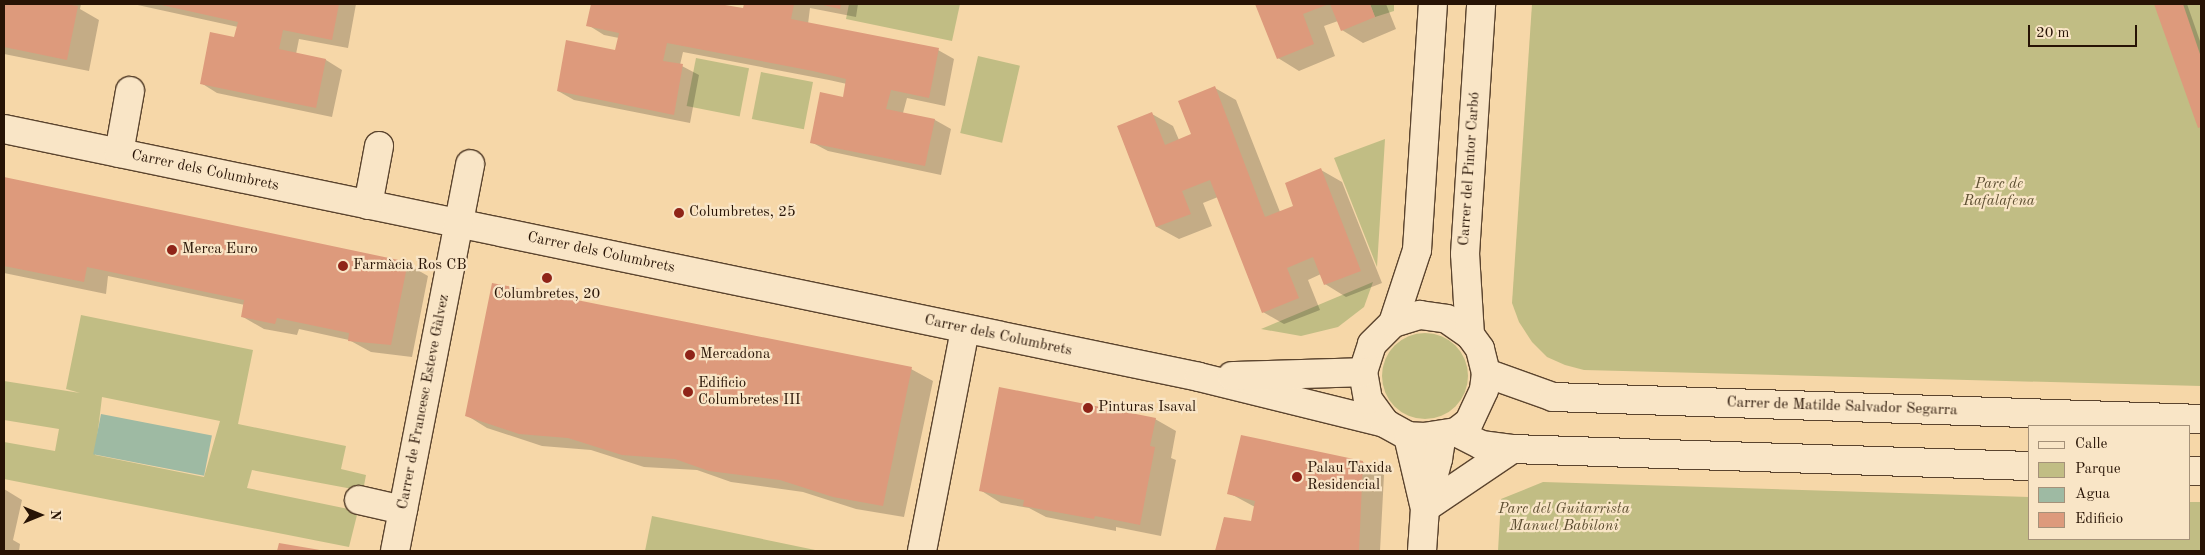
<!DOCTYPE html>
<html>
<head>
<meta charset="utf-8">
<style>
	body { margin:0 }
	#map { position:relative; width:2205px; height:555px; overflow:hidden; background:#f6d7a8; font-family:"Old Standard TT",serif }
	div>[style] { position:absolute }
	.green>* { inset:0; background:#c1bd84; transform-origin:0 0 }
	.round { border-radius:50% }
	.water>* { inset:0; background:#9ebaa3; transform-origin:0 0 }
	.shadow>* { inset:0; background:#0003 }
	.building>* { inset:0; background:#dd9a7c }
	.roads { filter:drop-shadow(1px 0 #5b442e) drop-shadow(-1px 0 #5b442e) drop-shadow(0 1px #5b442e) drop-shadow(0 -1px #5b442e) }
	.minor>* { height:28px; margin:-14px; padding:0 14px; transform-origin:14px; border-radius:14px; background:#f9e5c6 }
	.dots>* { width:14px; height:14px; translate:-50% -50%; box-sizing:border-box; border:2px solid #f9e5c6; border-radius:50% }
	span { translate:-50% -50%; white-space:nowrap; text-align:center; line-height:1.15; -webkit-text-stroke:4.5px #f9e5c6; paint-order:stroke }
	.street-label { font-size:15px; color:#271305 }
	.park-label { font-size:15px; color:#5d4e31; font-style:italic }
	.poi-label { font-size:15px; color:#271305 }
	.left { translate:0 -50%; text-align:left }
	.frame { position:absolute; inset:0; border:5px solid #271305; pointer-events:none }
	.legend { position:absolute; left:2028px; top:425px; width:162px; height:115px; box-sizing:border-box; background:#f9e5c6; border:1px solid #a59179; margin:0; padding:6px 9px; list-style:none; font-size:15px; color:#271305 }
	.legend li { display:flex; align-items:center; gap:10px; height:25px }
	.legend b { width:25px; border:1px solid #a59179 }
	.north { position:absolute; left:15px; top:490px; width:50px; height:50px; -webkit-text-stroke:4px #f9e5c6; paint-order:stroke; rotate:90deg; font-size:14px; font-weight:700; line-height:20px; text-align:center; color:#271305 }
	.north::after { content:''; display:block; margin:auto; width:18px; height:22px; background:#271305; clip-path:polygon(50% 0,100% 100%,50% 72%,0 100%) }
	.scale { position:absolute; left:2028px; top:25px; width:109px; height:22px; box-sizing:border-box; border:2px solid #271305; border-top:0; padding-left:6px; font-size:15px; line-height:18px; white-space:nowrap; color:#271305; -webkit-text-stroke:4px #f9e5c6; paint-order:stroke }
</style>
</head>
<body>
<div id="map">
	<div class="green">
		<i style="clip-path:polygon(849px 4px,960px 4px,952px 41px,846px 19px)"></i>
		<i style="clip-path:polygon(1370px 4px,1394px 4px,1394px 11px,1375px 17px)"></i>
		<i style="clip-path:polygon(1532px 4px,2201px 4px,2201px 386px,1584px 370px,1565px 365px,1547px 357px,1532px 342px,1519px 322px,1512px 303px)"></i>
		<i style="left:978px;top:56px;width:43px;height:79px;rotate:13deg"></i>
		<i style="left:696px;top:58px;width:54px;height:49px;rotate:11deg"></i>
		<i style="left:761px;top:72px;width:53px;height:48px;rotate:11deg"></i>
		<i style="clip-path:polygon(1385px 139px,1377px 267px,1334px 158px)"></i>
		<i style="clip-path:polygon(1373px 282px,1364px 307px,1338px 327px,1301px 336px,1261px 329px)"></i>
		<i style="clip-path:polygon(evenodd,81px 315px,253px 350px,238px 424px,346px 446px,341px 469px,366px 475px,363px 491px,252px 470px,247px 488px,358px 511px,349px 547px,4px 479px,4px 442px,55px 451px,59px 429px,4px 420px,4px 381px,80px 393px,66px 389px,81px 315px,102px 397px,220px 421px,204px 477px,95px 455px,102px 397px)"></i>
		<i class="round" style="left:1382px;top:333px;width:86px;height:86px"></i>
		<i style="clip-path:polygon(1543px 482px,2029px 497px,2029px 539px,2189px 539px,2189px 502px,2201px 502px,2201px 551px,1498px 551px,1501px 499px)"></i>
		<i style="clip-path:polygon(652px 516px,820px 551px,645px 551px)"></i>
	</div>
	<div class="water">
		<i style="left:101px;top:414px;width:113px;height:41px;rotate:11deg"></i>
	</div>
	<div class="shadow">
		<i style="clip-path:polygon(4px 4px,81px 4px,80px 9px,99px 20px,89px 71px,4px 54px)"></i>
		<i style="clip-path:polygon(133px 4px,356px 4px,348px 48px,299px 39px,296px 54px,326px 60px,342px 70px,332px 117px,217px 93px,201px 83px,235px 39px,238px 27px)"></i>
		<i style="clip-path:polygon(592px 4px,714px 4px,744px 10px,745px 4px,858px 4px,856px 17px,810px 8px,808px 24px,938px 50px,954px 59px,945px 106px,907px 98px,903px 113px,935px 120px,951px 129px,941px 175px,828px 151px,811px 142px,844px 98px,847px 84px,829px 80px,683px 52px,680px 65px,699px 75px,690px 123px,574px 100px,558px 91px,616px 52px,619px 38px,604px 35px,588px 25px)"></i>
		<i style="clip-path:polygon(1256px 4px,1386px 4px,1396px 29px,1363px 43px,1342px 30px,1338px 21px,1324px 26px,1335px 56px,1299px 71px,1278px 58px)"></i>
		<i style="clip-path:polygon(2155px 4px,2187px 4px,2201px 44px,2201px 128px)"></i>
		<i style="clip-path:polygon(1215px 88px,1236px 100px,1280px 212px,1295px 206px,1321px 170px,1342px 182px,1382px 283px,1346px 297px,1325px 284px,1321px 274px,1308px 280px,1320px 310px,1284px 324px,1263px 312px,1218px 197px,1203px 203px,1212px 226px,1179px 239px,1157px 227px,1118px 127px,1152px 114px,1173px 126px,1179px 140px,1192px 135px)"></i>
		<i style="clip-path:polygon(4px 178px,407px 264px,428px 276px,412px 357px,371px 352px,349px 340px,299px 329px,297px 335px,264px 329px,243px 317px,245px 305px,108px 276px,106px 294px,4px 273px)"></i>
		<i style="clip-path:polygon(911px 369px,933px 381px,904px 517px,856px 509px,803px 492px,731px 482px,697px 470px,644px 467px,591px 450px,542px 446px,487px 428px,466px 415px)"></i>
		<i style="clip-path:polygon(1155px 419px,1176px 431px,1171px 458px,1176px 460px,1161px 536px,1116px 527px,1116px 531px,1046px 517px,1029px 508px,1001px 503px,980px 490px)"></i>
		<i style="clip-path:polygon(1363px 462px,1384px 475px,1380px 551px,1217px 551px,1224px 518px,1252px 523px,1255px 507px,1229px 493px)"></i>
		<i style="clip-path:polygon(4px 489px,22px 500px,13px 540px,20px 544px,19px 551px,4px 551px)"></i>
	</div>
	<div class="building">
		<i style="clip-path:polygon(4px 4px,65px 4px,78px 6px,67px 60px,4px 47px)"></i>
		<i style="clip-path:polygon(157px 4px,339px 4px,332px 40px,283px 30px,279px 49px,326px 59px,316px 108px,200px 84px,210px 32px,234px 37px,238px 22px)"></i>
		<i style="clip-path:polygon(591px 4px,719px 4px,743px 8px,744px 4px,794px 4px,791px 19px,939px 48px,929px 98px,891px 90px,886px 109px,935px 119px,925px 166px,810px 143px,820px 92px,843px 97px,846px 79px,813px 71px,667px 43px,663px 61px,683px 64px,674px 115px,557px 91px,566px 40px,615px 50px,619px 33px,586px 26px)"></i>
		<i style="clip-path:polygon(819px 4px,841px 4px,840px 9px)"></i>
		<i style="clip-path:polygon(1255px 4px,1329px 4px,1303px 14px,1314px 44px,1277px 59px)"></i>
		<i style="clip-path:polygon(1330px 4px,1370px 4px,1375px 17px,1341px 31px)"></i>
		<i style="clip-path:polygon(2154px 4px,2183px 4px,2201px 57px,2201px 127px,2198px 128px)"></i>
		<i style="clip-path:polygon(1215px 86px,1265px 217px,1293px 206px,1285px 183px,1321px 168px,1361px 271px,1324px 285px,1313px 257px,1287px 268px,1299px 298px,1262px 313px,1210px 180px,1182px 191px,1191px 214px,1156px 227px,1117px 126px,1152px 112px,1165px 145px,1191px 134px,1178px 101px)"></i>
		<i style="clip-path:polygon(4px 177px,408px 262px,391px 345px,348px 341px,349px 333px,277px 318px,275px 324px,241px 317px,244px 300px,87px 267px,84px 282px,4px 266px)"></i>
		<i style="clip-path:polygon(492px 283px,912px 367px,883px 506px,833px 497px,780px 480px,709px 471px,675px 459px,622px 455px,568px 438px,519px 434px,465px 416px)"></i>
		<i style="clip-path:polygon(999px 387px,1156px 418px,1150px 446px,1155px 447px,1140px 525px,1095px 516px,1094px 519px,1023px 506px,1024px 500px,979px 491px)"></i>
		<i style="clip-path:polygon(1241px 435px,1363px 461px,1359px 551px,1215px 551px,1224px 517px,1251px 521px,1255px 501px,1227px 494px)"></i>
		<i style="clip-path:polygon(279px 543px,320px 550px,320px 551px,277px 551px)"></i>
	</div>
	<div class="roads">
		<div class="minor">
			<i style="left:4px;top:129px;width:1220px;rotate:11.72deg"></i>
			<i style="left:1199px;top:377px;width:192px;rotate:13.9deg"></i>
			<i style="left:119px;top:153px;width:63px;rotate:-79.9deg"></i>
			<i style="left:368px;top:205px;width:60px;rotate:-79.4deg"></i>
			<i style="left:1420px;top:315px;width:27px;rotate:8deg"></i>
			<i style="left:1447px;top:319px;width:28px;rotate:35deg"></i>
			<i style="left:1470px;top:335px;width:17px;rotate:54deg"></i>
			<i style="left:1480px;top:349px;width:25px;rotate:76deg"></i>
			<i style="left:1486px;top:373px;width:17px;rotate:97deg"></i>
			<i style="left:1484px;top:390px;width:35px;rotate:115deg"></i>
			<i style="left:1469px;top:422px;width:16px;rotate:142deg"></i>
			<i style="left:1456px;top:432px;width:31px;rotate:171deg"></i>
			<i style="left:1425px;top:437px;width:17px;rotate:-177deg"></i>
			<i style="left:1408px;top:436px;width:26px;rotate:-151deg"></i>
			<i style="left:1385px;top:423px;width:29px;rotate:-126deg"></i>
			<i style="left:1368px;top:400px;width:28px;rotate:-100deg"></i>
			<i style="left:1363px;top:372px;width:29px;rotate:-72deg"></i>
			<i style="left:1372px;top:344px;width:30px;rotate:-45deg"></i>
			<i style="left:1393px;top:323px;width:28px;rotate:-17deg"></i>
			<i style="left:1393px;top:323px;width:77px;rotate:-71.8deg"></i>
			<i style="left:1417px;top:250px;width:247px;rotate:-86.3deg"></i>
			<i style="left:1470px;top:335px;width:81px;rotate:-93.5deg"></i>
			<i style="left:1465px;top:254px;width:251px;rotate:-86.3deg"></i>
			<i style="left:1486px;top:373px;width:71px;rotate:19.7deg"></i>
			<i style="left:1553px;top:397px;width:648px;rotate:1.94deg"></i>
			<i style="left:1232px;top:376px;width:131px;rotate:-1.7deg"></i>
			<i style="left:1456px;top:432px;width:28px;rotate:27deg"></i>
			<i style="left:1481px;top:445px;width:31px;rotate:7deg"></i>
			<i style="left:1512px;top:449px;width:517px;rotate:1.88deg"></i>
			<i style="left:1408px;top:436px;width:71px;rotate:76.9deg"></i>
			<i style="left:2189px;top:471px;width:12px"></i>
			<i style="left:359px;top:500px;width:45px;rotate:12.8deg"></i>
			<i style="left:1425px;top:508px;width:105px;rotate:-34.1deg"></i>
			<i style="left:395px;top:551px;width:394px;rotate:-79deg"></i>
			<i style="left:922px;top:551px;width:226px;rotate:-79deg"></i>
			<i style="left:1422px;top:551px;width:43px;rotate:-86deg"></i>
			<i style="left:1425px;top:508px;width:51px;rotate:-75.1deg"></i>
			<i style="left:1438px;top:459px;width:24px;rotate:-81deg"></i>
		</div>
	</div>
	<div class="dots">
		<i style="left:679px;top:213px;background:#8f2418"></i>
		<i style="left:172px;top:250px;background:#8f2418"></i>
		<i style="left:343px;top:266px;background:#8f2418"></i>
		<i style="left:547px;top:278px;background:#8f2418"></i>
		<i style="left:690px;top:355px;background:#8f2418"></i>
		<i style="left:688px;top:392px;background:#8f2418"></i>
		<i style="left:1088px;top:408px;background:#8f2418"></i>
		<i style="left:1297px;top:477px;background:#8f2418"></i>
	</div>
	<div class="street-label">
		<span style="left:1470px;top:169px;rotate:-86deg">Carrer del Pintor Carbó</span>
		<span style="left:205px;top:171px;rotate:12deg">Carrer dels Columbrets</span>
		<span style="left:601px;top:253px;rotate:12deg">Carrer dels Columbrets</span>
		<span style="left:998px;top:336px;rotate:12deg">Carrer dels Columbrets</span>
		<span style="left:424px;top:402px;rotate:-79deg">Carrer de Francesc Esteve Gàlvez</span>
		<span style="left:1842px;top:407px;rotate:2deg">Carrer de Matilde Salvador Segarra</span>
	</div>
	<div class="park-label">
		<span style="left:1999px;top:193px">Parc de<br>Rafalafena</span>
		<span style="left:1564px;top:518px">Parc del Guitarrista<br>Manuel Babiloni</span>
	</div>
	<div class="poi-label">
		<span class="left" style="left:689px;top:213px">Columbretes, 25</span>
		<span class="left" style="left:182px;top:250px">Merca Euro</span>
		<span class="left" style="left:353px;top:266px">Farmàcia Ros CB</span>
		<span style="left:547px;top:295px">Columbretes, 20</span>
		<span class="left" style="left:700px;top:355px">Mercadona</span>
		<span class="left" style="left:698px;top:392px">Edificio<br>Columbretes III</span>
		<span class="left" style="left:1098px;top:408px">Pinturas Isaval</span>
		<span class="left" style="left:1307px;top:477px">Palau Taxida<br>Residencial</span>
	</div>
	<div class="frame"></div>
	<ul class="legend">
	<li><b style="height:6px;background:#f9e5c6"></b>Calle</li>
	<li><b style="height:14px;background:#c1bd84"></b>Parque</li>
	<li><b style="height:14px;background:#9ebaa3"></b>Agua</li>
	<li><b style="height:14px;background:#dd9a7c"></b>Edificio</li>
	</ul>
	<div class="north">N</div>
	<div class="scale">20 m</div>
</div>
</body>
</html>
